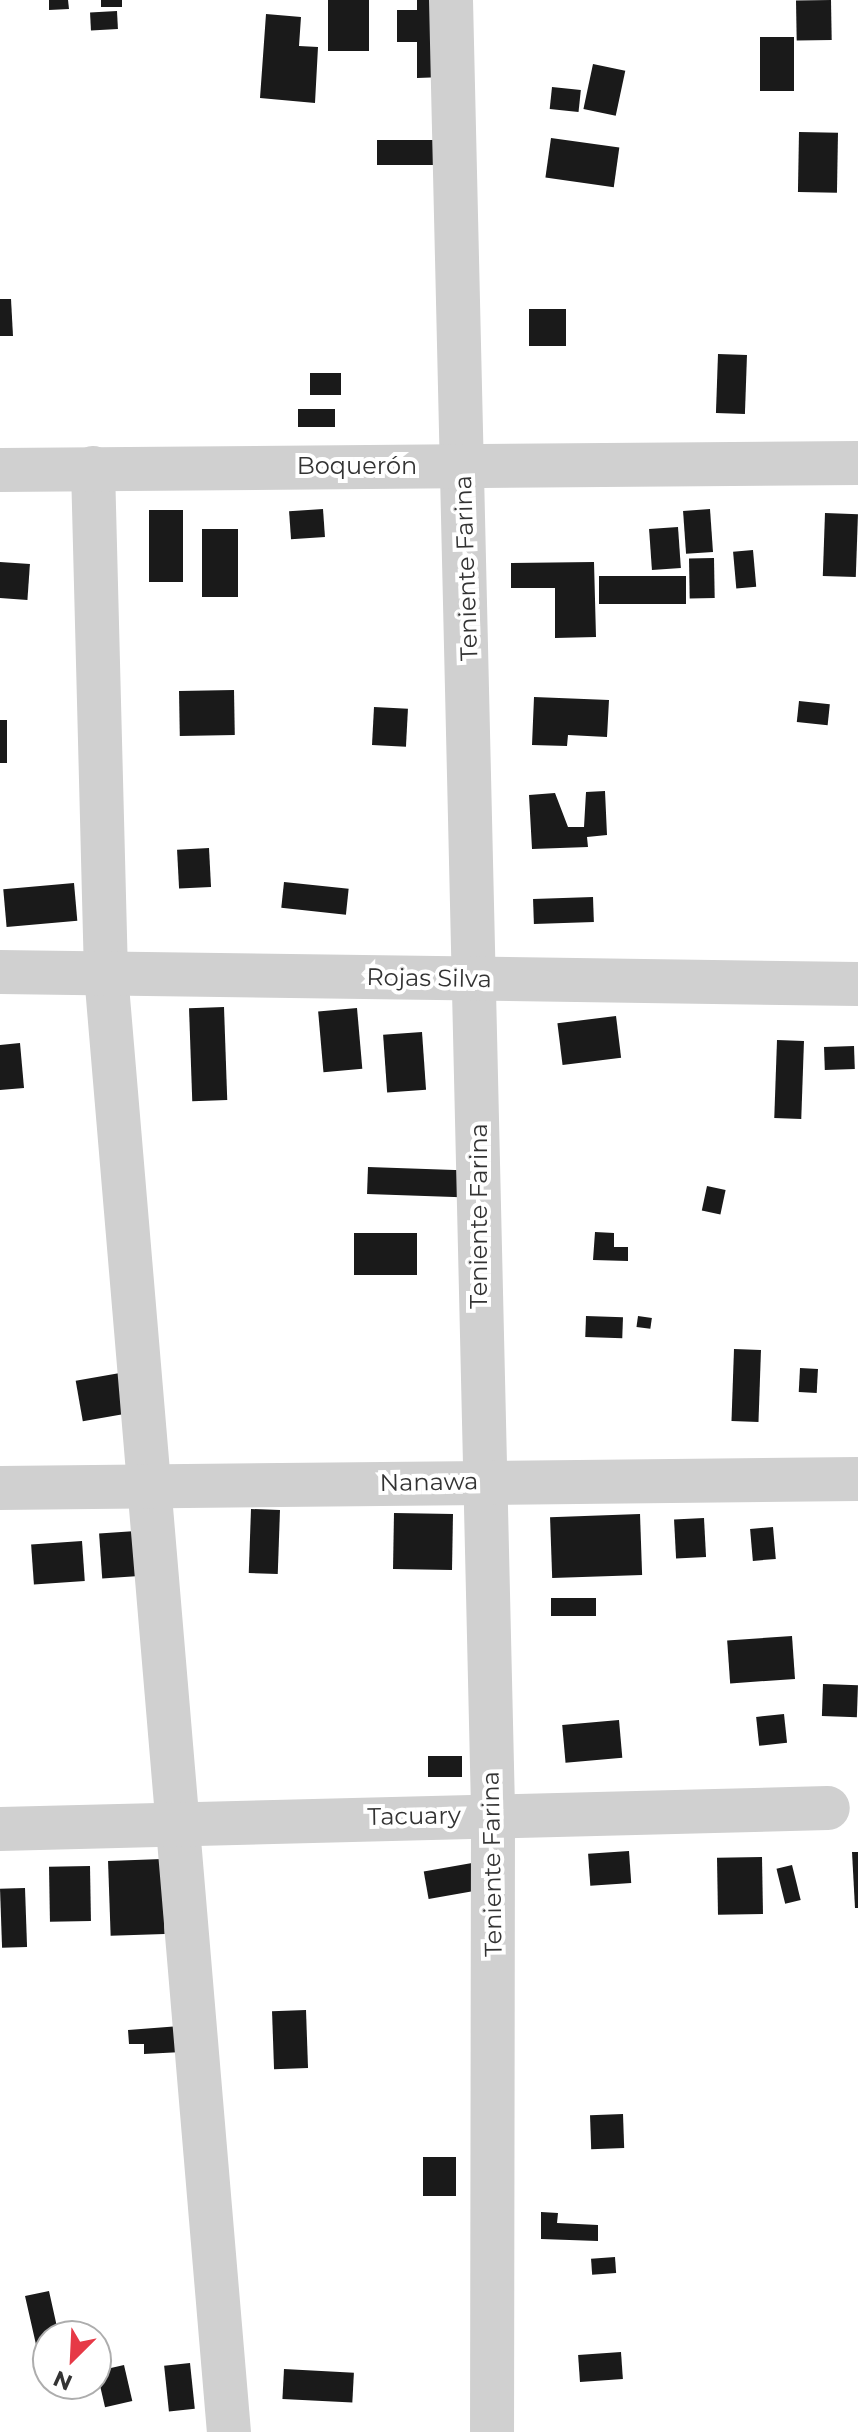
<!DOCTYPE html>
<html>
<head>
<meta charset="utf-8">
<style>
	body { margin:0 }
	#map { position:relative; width:858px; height:2432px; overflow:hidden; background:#fff; font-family:Montserrat,sans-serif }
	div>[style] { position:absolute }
	.building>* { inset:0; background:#1a1a1a; transform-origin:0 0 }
	.minor>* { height:44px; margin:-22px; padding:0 22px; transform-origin:22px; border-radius:22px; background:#d0d0d0 }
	span { translate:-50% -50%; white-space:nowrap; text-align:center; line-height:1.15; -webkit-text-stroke:8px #fff; paint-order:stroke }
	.street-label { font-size:24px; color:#333 }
	.north { position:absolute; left:32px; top:2320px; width:80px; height:80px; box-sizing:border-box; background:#fff; border:2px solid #adadad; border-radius:50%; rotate:204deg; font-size:22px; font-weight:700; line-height:32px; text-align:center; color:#333 }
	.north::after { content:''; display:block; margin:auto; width:28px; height:36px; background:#e63946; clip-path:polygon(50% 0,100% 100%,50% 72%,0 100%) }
</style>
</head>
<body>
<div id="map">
	<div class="building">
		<i style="clip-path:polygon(49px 0,68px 0,69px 9px,49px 10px)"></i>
		<i style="left:101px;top:0;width:21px;height:7px"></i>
		<i style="left:328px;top:0;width:41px;height:51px"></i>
		<i style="clip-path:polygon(417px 0,443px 0,444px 77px,417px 78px,417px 42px,397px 42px,397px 10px,417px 10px)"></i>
		<i style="left:831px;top:0;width:40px;height:35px;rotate:89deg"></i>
		<i style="left:117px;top:11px;width:18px;height:27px;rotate:87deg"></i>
		<i style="clip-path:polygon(266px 14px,301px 17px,299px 46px,318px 47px,315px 103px,260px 98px)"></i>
		<i style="left:760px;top:37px;width:34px;height:54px"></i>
		<i style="left:593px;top:64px;width:33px;height:46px;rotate:12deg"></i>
		<i style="left:552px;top:87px;width:29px;height:22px;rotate:6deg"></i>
		<i style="left:799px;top:132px;width:39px;height:60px;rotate:1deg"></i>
		<i style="left:551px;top:138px;width:69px;height:40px;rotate:8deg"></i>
		<i style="left:377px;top:140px;width:70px;height:25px"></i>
		<i style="clip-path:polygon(0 299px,11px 299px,13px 336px,0 336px)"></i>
		<i style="left:529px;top:309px;width:37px;height:37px"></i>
		<i style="left:718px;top:354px;width:29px;height:59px;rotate:2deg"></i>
		<i style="left:341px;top:373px;width:22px;height:31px;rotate:90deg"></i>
		<i style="left:298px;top:409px;width:37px;height:18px"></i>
		<i style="left:323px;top:509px;width:28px;height:34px;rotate:86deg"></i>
		<i style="left:710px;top:509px;width:43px;height:27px;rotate:86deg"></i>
		<i style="left:149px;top:510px;width:34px;height:72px"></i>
		<i style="left:825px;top:513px;width:33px;height:63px;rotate:2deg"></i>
		<i style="left:678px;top:527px;width:41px;height:29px;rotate:86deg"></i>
		<i style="left:202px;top:529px;width:36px;height:68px"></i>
		<i style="left:753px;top:550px;width:37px;height:20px;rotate:85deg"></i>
		<i style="left:714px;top:558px;width:40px;height:25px;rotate:89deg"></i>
		<i style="left:0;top:562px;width:30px;height:36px;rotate:4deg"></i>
		<i style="clip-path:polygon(594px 562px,596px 637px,555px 638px,555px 588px,511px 588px,511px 563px)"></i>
		<i style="left:599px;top:576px;width:87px;height:28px"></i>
		<i style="left:234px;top:690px;width:45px;height:55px;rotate:89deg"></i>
		<i style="clip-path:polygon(534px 697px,609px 700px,607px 737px,568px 735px,567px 746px,532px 745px)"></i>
		<i style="left:799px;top:701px;width:31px;height:21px;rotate:6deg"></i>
		<i style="left:374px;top:707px;width:34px;height:38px;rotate:3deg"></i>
		<i style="left:0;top:720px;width:7px;height:43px"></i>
		<i style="clip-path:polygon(605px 791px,607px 835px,587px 837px,588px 847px,532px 849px,529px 795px,555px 793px,568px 827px,584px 827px,586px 792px)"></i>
		<i style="left:209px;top:848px;width:39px;height:32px;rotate:87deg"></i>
		<i style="left:284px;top:882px;width:65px;height:26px;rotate:6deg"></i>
		<i style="left:74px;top:883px;width:38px;height:71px;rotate:85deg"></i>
		<i style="left:593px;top:897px;width:25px;height:60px;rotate:88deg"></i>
		<i style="left:224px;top:1007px;width:93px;height:35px;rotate:88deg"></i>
		<i style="left:357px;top:1008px;width:61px;height:39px;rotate:85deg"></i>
		<i style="left:616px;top:1016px;width:42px;height:59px;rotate:83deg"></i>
		<i style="left:422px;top:1032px;width:58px;height:39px;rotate:86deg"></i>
		<i style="left:777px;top:1040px;width:27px;height:78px;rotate:2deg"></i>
		<i style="clip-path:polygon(20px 1043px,24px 1088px,0 1090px,0 1045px)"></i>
		<i style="left:854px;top:1046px;width:23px;height:30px;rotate:88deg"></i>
		<i style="left:368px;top:1167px;width:94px;height:27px;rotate:2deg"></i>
		<i style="left:707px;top:1186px;width:19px;height:25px;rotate:12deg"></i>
		<i style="clip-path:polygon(595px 1232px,614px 1233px,614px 1247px,628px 1247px,628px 1261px,593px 1260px)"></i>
		<i style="left:417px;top:1233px;width:42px;height:63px;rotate:90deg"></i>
		<i style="left:586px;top:1316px;width:37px;height:21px;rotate:2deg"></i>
		<i style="left:638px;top:1316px;width:14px;height:11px;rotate:8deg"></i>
		<i style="left:734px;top:1349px;width:27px;height:72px;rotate:2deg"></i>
		<i style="left:800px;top:1368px;width:18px;height:24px;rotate:3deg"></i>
		<i style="left:120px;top:1373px;width:41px;height:45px;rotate:80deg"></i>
		<i style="left:251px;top:1509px;width:29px;height:64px;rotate:2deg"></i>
		<i style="left:394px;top:1513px;width:59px;height:56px;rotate:1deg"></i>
		<i style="left:640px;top:1514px;width:61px;height:90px;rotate:88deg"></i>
		<i style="left:704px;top:1518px;width:39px;height:30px;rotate:87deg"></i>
		<i style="left:773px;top:1527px;width:32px;height:23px;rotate:85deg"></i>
		<i style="left:136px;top:1531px;width:45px;height:37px;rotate:86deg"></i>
		<i style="left:82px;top:1541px;width:40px;height:51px;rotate:86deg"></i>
		<i style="left:596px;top:1598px;width:18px;height:45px;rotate:90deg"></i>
		<i style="left:792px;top:1636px;width:43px;height:65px;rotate:86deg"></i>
		<i style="left:823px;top:1684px;width:35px;height:32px;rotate:2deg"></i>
		<i style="left:784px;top:1714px;width:29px;height:28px;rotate:84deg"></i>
		<i style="left:619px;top:1720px;width:38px;height:57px;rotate:85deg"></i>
		<i style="left:428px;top:1756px;width:34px;height:21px"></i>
		<i style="left:629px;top:1851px;width:32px;height:41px;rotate:86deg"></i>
		<i style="clip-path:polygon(852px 1852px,858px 1852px,858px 1908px,855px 1908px)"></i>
		<i style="left:762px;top:1857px;width:57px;height:45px;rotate:89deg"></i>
		<i style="left:162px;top:1859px;width:75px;height:54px;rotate:88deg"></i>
		<i style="left:472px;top:1863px;width:28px;height:49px;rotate:80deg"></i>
		<i style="left:792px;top:1865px;width:36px;height:16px;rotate:76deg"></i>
		<i style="left:90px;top:1866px;width:55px;height:41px;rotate:89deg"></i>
		<i style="left:25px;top:1888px;width:59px;height:25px;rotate:88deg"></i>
		<i style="left:306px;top:2010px;width:58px;height:34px;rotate:88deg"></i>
		<i style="clip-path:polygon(180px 2026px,182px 2052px,144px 2054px,144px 2044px,129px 2044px,128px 2030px)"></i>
		<i style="left:623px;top:2114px;width:34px;height:33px;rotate:88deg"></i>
		<i style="left:423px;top:2157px;width:33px;height:39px"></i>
		<i style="clip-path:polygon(541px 2212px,558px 2213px,557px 2223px,598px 2225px,598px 2241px,541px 2239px)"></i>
		<i style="left:615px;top:2257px;width:16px;height:24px;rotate:86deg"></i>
		<i style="clip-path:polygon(49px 2291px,59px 2336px,48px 2336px,48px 2370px,42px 2371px,25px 2296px)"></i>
		<i style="left:621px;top:2352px;width:27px;height:43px;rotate:86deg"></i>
		<i style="left:190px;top:2363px;width:46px;height:26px;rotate:84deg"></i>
		<i style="left:124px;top:2365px;width:37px;height:28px;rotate:77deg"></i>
		<i style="left:284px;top:2369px;width:70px;height:30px;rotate:3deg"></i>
	</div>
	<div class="minor">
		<i style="left:451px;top:0;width:1814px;rotate:88.67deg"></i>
		<i style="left:493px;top:1814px;width:618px;rotate:90.09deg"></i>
		<i style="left:93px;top:468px;width:506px;rotate:88.53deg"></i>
		<i style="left:106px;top:974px;width:1463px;rotate:85.18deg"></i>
		<i style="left:0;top:470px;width:858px;rotate:-0.47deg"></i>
		<i style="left:0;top:972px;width:858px;rotate:0.8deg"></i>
		<i style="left:0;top:1488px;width:858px;rotate:-0.6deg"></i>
		<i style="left:0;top:1829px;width:828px;rotate:-1.45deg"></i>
	</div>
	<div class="street-label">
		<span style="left:357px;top:466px">Boquerón</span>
		<span style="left:466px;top:568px;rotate:-92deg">Teniente Farina</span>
		<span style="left:429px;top:978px;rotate:1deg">Rojas Silva</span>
		<span style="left:479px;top:1216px;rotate:-90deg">Teniente Farina</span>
		<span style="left:429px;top:1482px;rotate:-1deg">Nanawa</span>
		<span style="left:414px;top:1816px;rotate:-1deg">Tacuary</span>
		<span style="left:492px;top:1864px;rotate:-91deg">Teniente Farina</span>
	</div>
	<div class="north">N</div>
</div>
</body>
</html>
